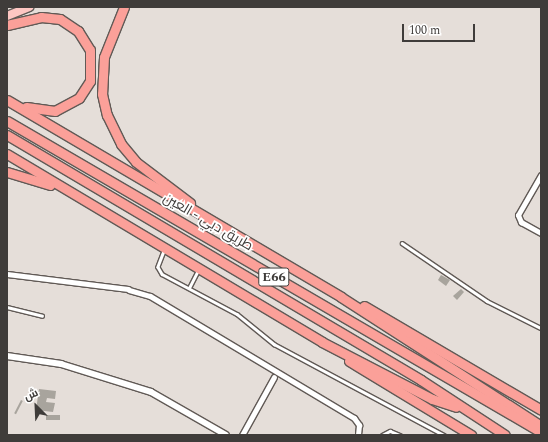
<!DOCTYPE html>
<html>
<head>
<meta charset="utf-8">
<style>
	body { margin:0 }
	#map { position:relative; width:548px; height:442px; overflow:hidden; background:#e5ded9; font-family:Spectral,Cairo,serif }
	div>[style] { position:absolute }
	.building>* { inset:0; background:#a8a49d; transform-origin:0 0 }
	.roads { filter:drop-shadow(1px 0 #615a56) drop-shadow(-1px 0 #615a56) drop-shadow(0 1px #615a56) drop-shadow(0 -1px #615a56) }
	.service>* { height:2.5px; margin:-1.25px; padding:0 1.25px; transform-origin:1.25px; border-radius:1.25px; background:#fff }
	.minor>* { height:5px; margin:-2.5px; padding:0 2.5px; transform-origin:2.5px; border-radius:2.5px; background:#fff }
	.tertiary>* { height:6px; margin:-3px; padding:0 3px; transform-origin:3px; border-radius:3px; background:#fff }
	.primary>* { height:8px; margin:-4px; padding:0 4px; transform-origin:4px; border-radius:4px; background:#fdc6c2 }
	.motorway>* { height:9px; margin:-4.5px; padding:0 4.5px; transform-origin:4.5px; border-radius:4.5px; background:#fba099 }
	span { translate:-50% -50%; white-space:nowrap; text-align:center; line-height:1.15; -webkit-text-stroke:3.5px #fff; paint-order:stroke }
	.shield-label span { padding:1px 3px; background:#fff; border:1px solid; border-radius:3px; -webkit-text-stroke-width:0 }
	.shield-label { font-size:13px; color:#3f3c3a; font-weight:700 }
	.street-label { font-size:14px; color:#3f3c3a }
	.frame { position:absolute; inset:0; border:8px solid #3f3c3a; pointer-events:none }
	.north { position:absolute; left:16px; top:386px; width:40px; height:40px; -webkit-text-stroke:3px #fff; paint-order:stroke; rotate:336deg; font-size:11px; font-weight:700; line-height:16px; text-align:center; color:#3f3c3a }
	.north::after { content:''; display:block; margin:auto; width:14px; height:18px; background:#3f3c3a; clip-path:polygon(50% 0,100% 100%,50% 72%,0 100%) }
	.scale { position:absolute; left:402px; top:24px; width:73px; height:18px; box-sizing:border-box; border:2px solid #3f3c3a; border-top:0; padding-left:5px; font-size:12px; line-height:14px; white-space:nowrap; color:#3f3c3a; -webkit-text-stroke:3px #fff; paint-order:stroke }
</style>
</head>
<body>
<div id="map">
	<div class="building">
		<i style="clip-path:polygon(441px 275px,450px 280px,446px 286px,438px 280px)"></i>
		<i style="clip-path:polygon(461px 289px,464px 292px,457px 300px,453px 296px)"></i>
		<i style="clip-path:polygon(39px 389px,56px 391px,55px 399px,47px 398px,46px 402px,55px 403px,53px 412px,36px 410px)"></i>
		<i style="left:21px;top:400px;width:2px;height:15px;rotate:27deg"></i>
		<i style="left:46px;top:415px;width:14px;height:5px"></i>
	</div>
	<div class="roads">
		<div class="service">
			<i style="left:402px;top:243px;width:103px;rotate:34.3deg"></i>
			<i style="left:487px;top:301px;width:60px;rotate:26.6deg"></i>
			<i style="left:164px;top:251px;width:17px;rotate:111deg"></i>
			<i style="left:158px;top:267px;width:8px;rotate:60deg"></i>
			<i style="left:162px;top:274px;width:85px;rotate:28.1deg"></i>
			<i style="left:237px;top:314px;width:48px;rotate:39deg"></i>
			<i style="left:274px;top:344px;width:193px;rotate:28.2deg"></i>
			<i style="left:189px;top:288px;width:20px;rotate:-63deg"></i>
			<i style="left:7px;top:307px;width:36px;rotate:14deg"></i>
			<i style="left:382px;top:435px;width:9px;rotate:-27deg"></i>
			<i style="left:390px;top:431px;width:11px;rotate:22deg"></i>
		</div>
		<div class="minor">
			<i style="left:541px;top:175px;width:46px;rotate:119.9deg"></i>
			<i style="left:518px;top:215px;width:8px;rotate:67deg"></i>
			<i style="left:521px;top:222px;width:23px;rotate:29deg"></i>
			<i style="left:7px;top:274px;width:122px;rotate:7.1deg"></i>
			<i style="left:129px;top:290px;width:22px;rotate:16deg"></i>
			<i style="left:150px;top:296px;width:238px;rotate:30.9deg"></i>
			<i style="left:354px;top:418px;width:9px;rotate:54deg"></i>
			<i style="left:359px;top:425px;width:10px;rotate:96deg"></i>
			<i style="left:242px;top:435px;width:66px;rotate:-61.1deg"></i>
		</div>
		<div class="tertiary">
			<i style="left:7px;top:356px;width:55px;rotate:8.4deg"></i>
			<i style="left:61px;top:364px;width:94px;rotate:17.3deg"></i>
			<i style="left:151px;top:392px;width:86px;rotate:29.8deg"></i>
		</div>
		<div class="primary">
			<i style="left:7px;top:16px;width:24px;rotate:-22deg"></i>
		</div>
		<div class="motorway">
			<i style="left:124px;top:7px;width:54px;rotate:111.8deg"></i>
			<i style="left:104px;top:57px;width:37px;rotate:93deg"></i>
			<i style="left:102px;top:94px;width:22px;rotate:77deg"></i>
			<i style="left:107px;top:115px;width:32px;rotate:64deg"></i>
			<i style="left:121px;top:144px;width:23px;rotate:50deg"></i>
			<i style="left:136px;top:162px;width:68px;rotate:37.2deg"></i>
			<i style="left:7px;top:25px;width:35px;rotate:-13deg"></i>
			<i style="left:41px;top:17px;width:19px;rotate:6deg"></i>
			<i style="left:60px;top:19px;width:22px;rotate:34deg"></i>
			<i style="left:78px;top:31px;width:22px;rotate:58deg"></i>
			<i style="left:90px;top:50px;width:31px;rotate:90deg"></i>
			<i style="left:90px;top:81px;width:20px;rotate:123deg"></i>
			<i style="left:79px;top:98px;width:27px;rotate:152deg"></i>
			<i style="left:55px;top:111px;width:29px;rotate:-172deg"></i>
			<i style="left:7px;top:100px;width:388px;rotate:30.5deg"></i>
			<i style="left:341px;top:297px;width:238px;rotate:32.8deg"></i>
			<i style="left:7px;top:121px;width:618px;rotate:30.22deg"></i>
			<i style="left:7px;top:135px;width:481px;rotate:30.6deg"></i>
			<i style="left:421px;top:380px;width:100px;rotate:33.2deg"></i>
			<i style="left:7px;top:154px;width:367px;rotate:30.8deg"></i>
			<i style="left:322px;top:342px;width:124px;rotate:27.4deg"></i>
			<i style="left:432px;top:399px;width:25px;rotate:18deg"></i>
			<i style="left:7px;top:172px;width:45px;rotate:16.8deg"></i>
			<i style="left:364px;top:306px;width:205px;rotate:30.4deg"></i>
			<i style="left:349px;top:361px;width:143px;rotate:31.2deg"></i>
		</div>
	</div>
	<div class="shield-label">
		<span style="left:274px;top:277px">E66</span>
	</div>
	<div class="street-label">
		<span style="left:208px;top:222px;rotate:30deg">طريق دبي - العين</span>
	</div>
	<div class="frame"></div>
	<div class="north">ش</div>
	<div class="scale">100 m</div>
</div>
</body>
</html>
